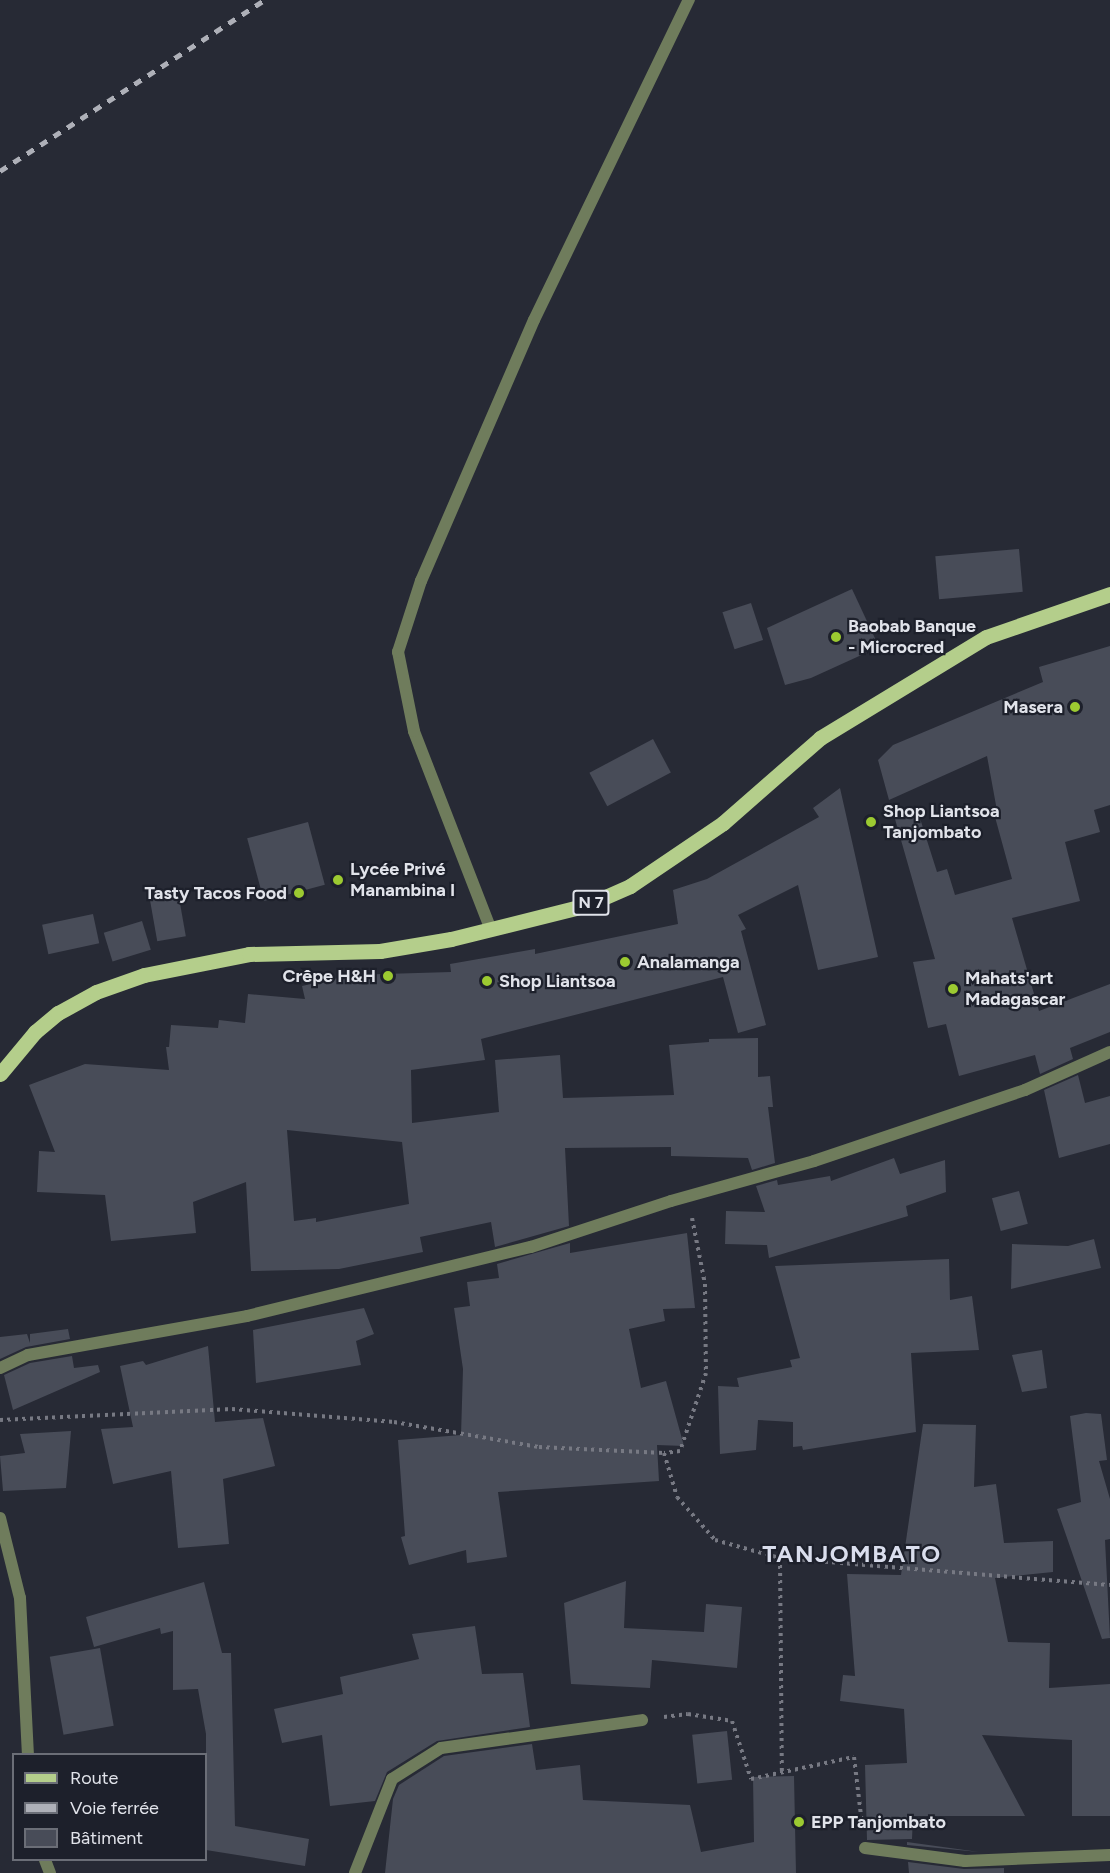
<!DOCTYPE html>
<html>
<head>
<meta charset="utf-8">
<style>
	body { margin:0 }
	#map { position:relative; width:1110px; height:1873px; overflow:hidden; background:#272a35; font-family:Figtree,sans-serif }
	div>[style] { position:absolute }
	.building>* { inset:0; background:#484c58; transform-origin:0 0 }
	.path>* { height:4px; margin-top:-2px; transform-origin:0; background:repeating-linear-gradient(90deg,#777983 0 3px,transparent 0 7.5px) }
	.service>* { height:12px; margin:-6px; padding:0 6px; transform-origin:6px; border-radius:6px; background:#6f7c5c }
	.minor>* { height:12px; margin:-6px; padding:0 6px; transform-origin:6px; border-radius:6px; background:#6f7c5c }
	.primary>* { height:15px; margin:-7.5px; padding:0 7.5px; transform-origin:7.5px; border-radius:7.5px; background:#b4ce8b }
	.rail>* { height:4.5px; margin-top:-2.25px; transform-origin:0; background:repeating-linear-gradient(90deg,#aeb0b8 0 8px,transparent 0 16px) }
	.dots>* { width:16px; height:16px; translate:-50% -50%; box-sizing:border-box; border:3px solid #1d202b; border-radius:50% }
	span { translate:-50% -50%; white-space:nowrap; text-align:center; line-height:1.15; -webkit-text-stroke:4.5px #1d202b; paint-order:stroke }
	.shield-label span { padding:2px 4px; background:#1d202b; border:2px solid; border-radius:4px; -webkit-text-stroke-width:0 }
	.shield-label { font-size:16px; color:#e1e3ea; font-weight:700 }
	.poi-label { font-size:18px; color:#e1e3ea; font-weight:700 }
	.left { translate:0 -50%; text-align:left }
	.right { translate:-100% -50%; text-align:right }
	.district-label { font-size:24px; color:#dadeed; font-weight:700; letter-spacing:1.5px }
	.legend { position:absolute; left:12px; top:1753px; width:195px; height:108px; box-sizing:border-box; background:#1d202b; border:2px solid #6b6e77; margin:0; padding:8px 10px; list-style:none; font-size:18px; color:#e1e3ea }
	.legend li { display:flex; align-items:center; gap:12px; height:30px }
	.legend b { width:30px; border:2px solid #6b6e77 }
</style>
</head>
<body>
<div id="map">
	<div class="building">
		<i style="left:1019px;top:549px;width:43px;height:84px;rotate:85deg"></i>
		<i style="clip-path:polygon(852px 589px,879px 647px,811px 678px,785px 685px,767px 628px)"></i>
		<i style="left:751px;top:603px;width:39px;height:30px;rotate:72deg"></i>
		<i style="clip-path:polygon(1110px 646px,1110px 805px,1094px 810px,1100px 832px,1065px 842px,1080px 901px,1012px 918px,1039px 1011px,1110px 984px,1110px 1032px,1070px 1048px,1073px 1059px,1040px 1074px,1035px 1055px,959px 1076px,946px 1024px,928px 1028px,913px 962px,935px 959px,895px 819px,918px 812px,937px 872px,947px 869px,955px 895px,1012px 879px,995px 817px,998px 816px,987px 756px,889px 800px,878px 760px,893px 745px,1043px 682px,1039px 667px)"></i>
		<i style="left:653px;top:739px;width:38px;height:72px;rotate:62deg"></i>
		<i style="clip-path:polygon(evenodd,840px 788px,878px 957px,818px 970px,798px 885px,738px 915px,746px 929px,741px 931px,766px 1025px,738px 1033px,723px 977px,481px 1039px,485px 1060px,411px 1070px,412px 1123px,499px 1112px,495px 1060px,560px 1055px,563px 1098px,674px 1095px,669px 1045px,709px 1042px,709px 1039px,758px 1038px,758px 1077px,770px 1076px,773px 1107px,768px 1107px,775px 1163px,752px 1170px,748px 1158px,671px 1156px,671px 1147px,565px 1148px,569px 1226px,495px 1247px,491px 1222px,420px 1237px,423px 1252px,339px 1269px,251px 1271px,246px 1182px,193px 1202px,196px 1233px,111px 1241px,105px 1195px,37px 1192px,39px 1151px,55px 1152px,29px 1085px,85px 1064px,169px 1070px,166px 1047px,169px 1047px,171px 1025px,218px 1028px,219px 1020px,245px 1023px,248px 994px,305px 999px,302px 986px,351px 975px,451px 972px,450px 964px,535px 949px,535px 954px,678px 924px,673px 890px,707px 879px,819px 817px,813px 808px,840px 788px,287px 1130px,402px 1142px,409px 1204px,316px 1222px,316px 1218px,294px 1221px,287px 1130px)"></i>
		<i style="left:308px;top:822px;width:65px;height:63px;rotate:75deg"></i>
		<i style="left:178px;top:892px;width:45px;height:29px;rotate:80deg"></i>
		<i style="left:93px;top:914px;width:30px;height:52px;rotate:78deg"></i>
		<i style="left:142px;top:921px;width:30px;height:40px;rotate:73deg"></i>
		<i style="clip-path:polygon(1078px 1075px,1085px 1103px,1110px 1096px,1110px 1144px,1059px 1158px,1044px 1090px)"></i>
		<i style="clip-path:polygon(894px 1158px,900px 1174px,945px 1160px,946px 1192px,906px 1206px,908px 1216px,769px 1258px,767px 1245px,725px 1244px,726px 1211px,765px 1212px,756px 1186px,777px 1180px,778px 1185px,830px 1176px,831px 1181px)"></i>
		<i style="left:1019px;top:1191px;width:34px;height:28px;rotate:75deg"></i>
		<i style="clip-path:polygon(687px 1233px,695px 1308px,663px 1309px,665px 1321px,629px 1329px,641px 1388px,666px 1381px,684px 1446px,657px 1445px,659px 1481px,498px 1492px,507px 1557px,467px 1563px,466px 1550px,409px 1565px,401px 1537px,405px 1536px,398px 1440px,461px 1435px,463px 1369px,454px 1308px,470px 1306px,467px 1282px,499px 1278px,497px 1264px,570px 1243px,570px 1253px)"></i>
		<i style="clip-path:polygon(1094px 1239px,1101px 1268px,1011px 1289px,1012px 1244px,1068px 1246px)"></i>
		<i style="clip-path:polygon(949px 1259px,950px 1300px,972px 1296px,979px 1350px,911px 1353px,916px 1432px,803px 1450px,802px 1446px,793px 1447px,793px 1422px,758px 1420px,756px 1450px,720px 1454px,718px 1386px,739px 1387px,737px 1378px,792px 1367px,790px 1360px,800px 1358px,775px 1266px)"></i>
		<i style="clip-path:polygon(364px 1308px,374px 1334px,356px 1341px,361px 1365px,256px 1383px,253px 1330px)"></i>
		<i style="clip-path:polygon(68px 1329px,70px 1339px,26px 1347px,0 1359px,0 1337px,27px 1334px,30px 1343px,30px 1334px)"></i>
		<i style="clip-path:polygon(208px 1346px,215px 1422px,263px 1418px,275px 1466px,223px 1479px,229px 1544px,178px 1548px,171px 1471px,113px 1484px,101px 1429px,133px 1427px,120px 1366px,143px 1361px,146px 1365px)"></i>
		<i style="clip-path:polygon(1042px 1350px,1047px 1388px,1022px 1392px,1012px 1355px)"></i>
		<i style="clip-path:polygon(72px 1356px,74px 1368px,98px 1365px,100px 1372px,13px 1410px,4px 1375px,30px 1363px)"></i>
		<i style="clip-path:polygon(1086px 1413px,1101px 1414px,1107px 1460px,1099px 1461px,1110px 1499px,1110px 1539px,1105px 1540px,1110px 1638px,1102px 1639px,1057px 1509px,1081px 1502px,1070px 1416px)"></i>
		<i style="clip-path:polygon(923px 1424px,976px 1425px,974px 1487px,996px 1484px,1004px 1543px,1053px 1541px,1053px 1572px,995px 1578px,1008px 1642px,1050px 1643px,1049px 1688px,1110px 1684px,1110px 1816px,1072px 1816px,1072px 1740px,982px 1735px,1025px 1816px,913px 1816px,912px 1839px,867px 1840px,865px 1765px,907px 1763px,904px 1709px,840px 1701px,843px 1675px,855px 1676px,847px 1574px,901px 1575px)"></i>
		<i style="clip-path:polygon(71px 1431px,66px 1488px,3px 1491px,0 1456px,25px 1453px,20px 1434px)"></i>
		<i style="clip-path:polygon(626px 1581px,624px 1628px,704px 1632px,706px 1604px,742px 1607px,737px 1668px,652px 1660px,650px 1688px,571px 1684px,564px 1603px)"></i>
		<i style="clip-path:polygon(204px 1582px,222px 1653px,231px 1653px,235px 1826px,309px 1839px,305px 1866px,206px 1850px,206px 1734px,198px 1689px,173px 1690px,173px 1631px,161px 1634px,160px 1628px,94px 1647px,86px 1617px)"></i>
		<i style="clip-path:polygon(475px 1626px,482px 1674px,523px 1673px,530px 1727px,437px 1741px,387px 1772px,375px 1801px,330px 1806px,322px 1735px,282px 1743px,274px 1709px,343px 1694px,340px 1677px,419px 1659px,412px 1634px)"></i>
		<i style="left:100px;top:1648px;width:79px;height:51px;rotate:80deg"></i>
		<i style="left:727px;top:1731px;width:49px;height:35px;rotate:84deg"></i>
		<i style="clip-path:polygon(532px 1744px,536px 1770px,580px 1765px,583px 1800px,690px 1805px,701px 1852px,754px 1842px,753px 1777px,794px 1776px,796px 1873px,385px 1873px,393px 1799px,399px 1785px,444px 1756px)"></i>
		<i style="clip-path:polygon(907px 1842px,979px 1852px,907px 1845px)"></i>
		<i style="clip-path:polygon(908px 1862px,964px 1869px,1004px 1868px,1004px 1873px,909px 1873px)"></i>
	</div>
	<div class="path">
		<i style="left:692px;top:1218px;width:67px;rotate:78.9deg"></i>
		<i style="left:705px;top:1284px;width:89px;rotate:89.4deg"></i>
		<i style="left:706px;top:1373px;width:82px;rotate:108.4deg"></i>
		<i style="left:680px;top:1451px;width:16px;rotate:173deg"></i>
		<i style="left:664px;top:1453px;width:46px;rotate:73.5deg"></i>
		<i style="left:677px;top:1497px;width:57px;rotate:48.5deg"></i>
		<i style="left:715px;top:1540px;width:67px;rotate:15.5deg"></i>
		<i style="left:780px;top:1558px;width:215px;rotate:89.5deg"></i>
		<i style="left:0;top:1420px;width:232px;rotate:-2.7deg"></i>
		<i style="left:232px;top:1409px;width:163px;rotate:4.6deg"></i>
		<i style="left:394px;top:1422px;width:147px;rotate:9.8deg"></i>
		<i style="left:539px;top:1447px;width:125px;rotate:2.7deg"></i>
		<i style="left:780px;top:1558px;width:331px;rotate:4.7deg"></i>
		<i style="left:664px;top:1717px;width:24px;rotate:-7deg"></i>
		<i style="left:688px;top:1714px;width:45px;rotate:9deg"></i>
		<i style="left:732px;top:1721px;width:61px;rotate:71.9deg"></i>
		<i style="left:751px;top:1779px;width:105px;rotate:-12.1deg"></i>
		<i style="left:854px;top:1757px;width:67px;rotate:83.2deg"></i>
	</div>
	<div class="service">
		<i style="left:491px;top:930px;width:213px;rotate:-111.2deg"></i>
		<i style="left:414px;top:731px;width:81px;rotate:-101.4deg"></i>
		<i style="left:398px;top:652px;width:75px;rotate:-72.1deg"></i>
		<i style="left:421px;top:581px;width:284px;rotate:-66.6deg"></i>
		<i style="left:534px;top:320px;width:356px;rotate:-64.2deg"></i>
	</div>
	<div class="minor">
		<i style="left:0;top:1368px;width:31px;rotate:-25deg"></i>
		<i style="left:28px;top:1355px;width:222px;rotate:-10.1deg"></i>
		<i style="left:247px;top:1316px;width:292px;rotate:-13.7deg"></i>
		<i style="left:531px;top:1247px;width:147px;rotate:-18.2deg"></i>
		<i style="left:671px;top:1201px;width:148px;rotate:-15.6deg"></i>
		<i style="left:814px;top:1161px;width:223px;rotate:-18.6deg"></i>
		<i style="left:1025px;top:1090px;width:93px;rotate:-24.1deg"></i>
		<i style="left:0;top:1518px;width:82px;rotate:76deg"></i>
		<i style="left:20px;top:1598px;width:156px;rotate:87.1deg"></i>
		<i style="left:865px;top:1848px;width:101px;rotate:7.4deg"></i>
		<i style="left:965px;top:1861px;width:145px;rotate:-2.4deg"></i>
		<i style="left:45px;top:1860px;width:14px;rotate:69deg"></i>
		<i style="left:355px;top:1873px;width:101px;rotate:-68.5deg"></i>
		<i style="left:392px;top:1779px;width:58px;rotate:-32.3deg"></i>
		<i style="left:441px;top:1748px;width:203px;rotate:-7.9deg"></i>
	</div>
	<div class="primary">
		<i style="left:0;top:1074px;width:55px;rotate:-50.2deg"></i>
		<i style="left:35px;top:1032px;width:30px;rotate:-40deg"></i>
		<i style="left:58px;top:1013px;width:43px;rotate:-28.9deg"></i>
		<i style="left:96px;top:992px;width:51px;rotate:-19.5deg"></i>
		<i style="left:144px;top:975px;width:107px;rotate:-11.3deg"></i>
		<i style="left:249px;top:954px;width:131px;rotate:-1.3deg"></i>
		<i style="left:380px;top:951px;width:72px;rotate:-9.6deg"></i>
		<i style="left:451px;top:939px;width:140px;rotate:-14deg"></i>
		<i style="left:587px;top:905px;width:47px;rotate:-23.8deg"></i>
		<i style="left:630px;top:886px;width:112px;rotate:-34.1deg"></i>
		<i style="left:723px;top:823px;width:129px;rotate:-41.2deg"></i>
		<i style="left:820px;top:738px;width:194px;rotate:-31.3deg"></i>
		<i style="left:986px;top:637px;width:131px;rotate:-19.1deg"></i>
	</div>
	<div class="rail">
		<i style="left:0;top:171px;width:315px;rotate:-32.9deg"></i>
	</div>
	<div class="dots">
		<i style="left:836px;top:637px;background:#9cca31"></i>
		<i style="left:1075px;top:707px;background:#9cca31"></i>
		<i style="left:871px;top:822px;background:#9cca31"></i>
		<i style="left:338px;top:880px;background:#9cca31"></i>
		<i style="left:299px;top:893px;background:#9cca31"></i>
		<i style="left:625px;top:962px;background:#9cca31"></i>
		<i style="left:388px;top:976px;background:#9cca31"></i>
		<i style="left:487px;top:981px;background:#9cca31"></i>
		<i style="left:953px;top:989px;background:#9cca31"></i>
		<i style="left:799px;top:1822px;background:#9cca31"></i>
	</div>
	<div class="shield-label">
		<span style="left:591px;top:903px">N 7</span>
	</div>
	<div class="poi-label">
		<span class="left" style="left:848px;top:637px">Baobab Banque<br>- Microcred</span>
		<span class="right" style="left:1063px;top:707px">Masera</span>
		<span class="left" style="left:883px;top:822px">Shop Liantsoa<br>Tanjombato</span>
		<span class="left" style="left:350px;top:880px">Lycée Privé<br>Manambina I</span>
		<span class="right" style="left:287px;top:893px">Tasty Tacos Food</span>
		<span class="left" style="left:637px;top:962px">Analamanga</span>
		<span class="right" style="left:376px;top:976px">Crêpe H&amp;H</span>
		<span class="left" style="left:965px;top:989px">Mahats'art<br>Madagascar</span>
		<span class="left" style="left:499px;top:981px">Shop Liantsoa</span>
		<span class="left" style="left:811px;top:1822px">EPP Tanjombato</span>
	</div>
	<div class="district-label">
		<span style="left:852px;top:1554px">TANJOMBATO</span>
	</div>
	<ul class="legend">
	<li><b style="height:8px;background:#b4ce8b"></b>Route</li>
	<li><b style="height:8px;background:#aeb0b8"></b>Voie ferrée</li>
	<li><b style="height:16px;background:#484c58"></b>Bâtiment</li>
	</ul>
</div>
</body>
</html>
